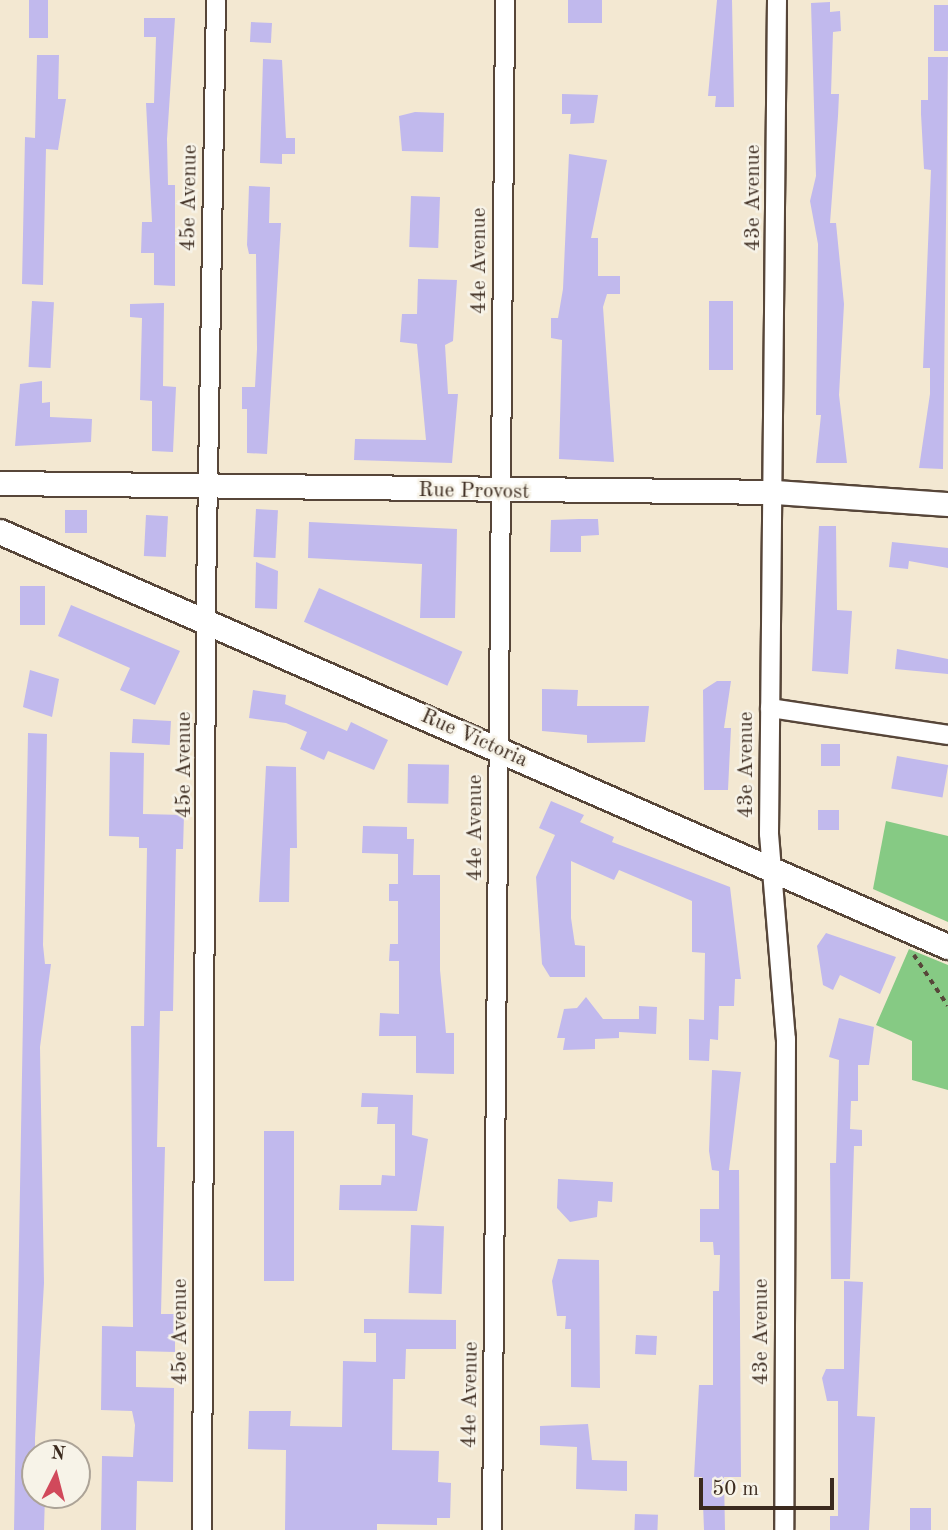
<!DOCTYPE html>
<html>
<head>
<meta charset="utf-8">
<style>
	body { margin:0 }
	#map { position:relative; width:948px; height:1530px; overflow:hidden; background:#f3e8d2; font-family:"Old Standard TT",serif }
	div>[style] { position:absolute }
	.green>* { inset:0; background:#86ca84 }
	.building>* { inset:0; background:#c1b9ed; transform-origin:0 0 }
	.path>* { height:3.5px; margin-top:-1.75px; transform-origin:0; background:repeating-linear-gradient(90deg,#574639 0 5px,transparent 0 10px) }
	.roads { filter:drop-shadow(2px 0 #574639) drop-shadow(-2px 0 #574639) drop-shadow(0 2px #574639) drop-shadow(0 -2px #574639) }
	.minor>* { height:18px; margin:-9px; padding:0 9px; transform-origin:9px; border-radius:9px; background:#fff }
	.tertiary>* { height:23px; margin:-11.5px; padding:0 11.5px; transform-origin:11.5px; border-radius:11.5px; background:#fff }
	.secondary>* { height:24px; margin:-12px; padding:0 12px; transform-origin:12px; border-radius:12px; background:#fff }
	span { translate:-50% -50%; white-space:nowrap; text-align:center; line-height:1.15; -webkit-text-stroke:5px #f7f3e8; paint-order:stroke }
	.street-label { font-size:21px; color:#3b2a1e }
	.north { position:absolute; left:21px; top:1439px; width:70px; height:70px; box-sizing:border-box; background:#f7f3e8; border:2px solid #aca397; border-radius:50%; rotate:6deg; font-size:19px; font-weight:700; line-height:28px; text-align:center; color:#3b2a1e }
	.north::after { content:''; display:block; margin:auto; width:24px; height:32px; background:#d1495b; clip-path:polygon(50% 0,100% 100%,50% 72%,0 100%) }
	.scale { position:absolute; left:699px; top:1478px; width:135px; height:32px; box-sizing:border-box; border:4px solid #3b2a1e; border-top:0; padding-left:9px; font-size:21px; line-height:24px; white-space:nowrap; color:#3b2a1e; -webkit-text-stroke:5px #f7f3e8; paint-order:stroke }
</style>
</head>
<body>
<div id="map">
	<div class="green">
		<i style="clip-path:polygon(886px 821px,948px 836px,948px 922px,873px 889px)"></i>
		<i style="clip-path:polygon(909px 949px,948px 965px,948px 1090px,912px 1080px,912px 1041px,876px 1025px)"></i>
	</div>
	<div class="building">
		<i style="left:29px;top:0;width:19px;height:38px"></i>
		<i style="left:568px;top:0;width:34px;height:23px"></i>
		<i style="clip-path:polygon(717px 0,732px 0,734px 107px,715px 107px,716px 96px,708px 96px)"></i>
		<i style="clip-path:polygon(830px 2px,830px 12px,840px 11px,841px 31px,833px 32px,831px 94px,839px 94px,838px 116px,830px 223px,836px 223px,844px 304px,839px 395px,847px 463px,816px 463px,821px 415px,816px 415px,818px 244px,810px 201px,816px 176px,811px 3px)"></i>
		<i style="left:948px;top:5px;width:46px;height:14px;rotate:90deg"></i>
		<i style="clip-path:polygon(144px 18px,175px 18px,167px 139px,168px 185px,175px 185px,175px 286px,154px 285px,154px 253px,141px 253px,142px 222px,152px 222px,146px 103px,154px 103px,156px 37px,144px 37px)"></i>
		<i style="left:251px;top:22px;width:21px;height:20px;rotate:3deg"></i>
		<i style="clip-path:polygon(37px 55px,59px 55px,58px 99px,66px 99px,58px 150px,46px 149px,43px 285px,22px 284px,25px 137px,35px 138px)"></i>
		<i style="clip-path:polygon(928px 57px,948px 57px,943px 469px,919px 468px,930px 394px,930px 368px,923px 368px,931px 170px,924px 169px,921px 114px,921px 100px,928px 100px)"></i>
		<i style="clip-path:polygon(263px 59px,282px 60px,286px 138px,295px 138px,295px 154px,282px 154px,282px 164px,260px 163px)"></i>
		<i style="clip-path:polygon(562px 94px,598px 95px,594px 123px,570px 124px,571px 114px,562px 114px)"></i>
		<i style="clip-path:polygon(415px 112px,444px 113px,443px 152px,402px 151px,399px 116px)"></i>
		<i style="clip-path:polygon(569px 154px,607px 160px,591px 238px,598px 238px,598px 276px,620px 276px,620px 294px,607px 294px,603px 307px,614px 462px,559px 459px,562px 340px,551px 338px,551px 318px,558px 318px,563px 289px)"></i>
		<i style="clip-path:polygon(249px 186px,270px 187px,269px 223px,281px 223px,267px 454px,247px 453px,247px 409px,242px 409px,242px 387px,255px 387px,257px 349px,256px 254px,249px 254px,247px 245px)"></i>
		<i style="left:411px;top:196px;width:29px;height:51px;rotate:2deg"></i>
		<i style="clip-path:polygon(418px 279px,457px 280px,453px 341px,445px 345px,448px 394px,458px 394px,452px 463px,354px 460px,355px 439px,426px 440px,417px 344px,400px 342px,402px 314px,417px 314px)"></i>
		<i style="left:32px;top:301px;width:22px;height:66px;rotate:3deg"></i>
		<i style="left:709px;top:301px;width:24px;height:69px"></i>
		<i style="clip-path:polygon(164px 303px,163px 386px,176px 387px,173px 452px,152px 451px,152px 401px,140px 400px,142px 318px,130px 317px,130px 304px)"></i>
		<i style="clip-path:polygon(42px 381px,42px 403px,50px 402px,50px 417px,92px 419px,91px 442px,15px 446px,20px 384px)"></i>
		<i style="left:256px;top:509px;width:22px;height:48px;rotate:3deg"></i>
		<i style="left:65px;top:510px;width:22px;height:23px"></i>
		<i style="left:146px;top:515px;width:22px;height:41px;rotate:3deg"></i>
		<i style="clip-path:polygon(579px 519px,598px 519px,599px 535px,581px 536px,581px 552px,550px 552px,551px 520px)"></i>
		<i style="clip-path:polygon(309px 522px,457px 529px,455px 618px,420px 618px,422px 564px,308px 558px)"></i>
		<i style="clip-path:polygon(819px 526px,836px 526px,837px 610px,852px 611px,848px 674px,812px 671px)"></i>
		<i style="clip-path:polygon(892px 542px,948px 548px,948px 568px,909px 561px,908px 569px,889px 567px)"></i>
		<i style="clip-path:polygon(256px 562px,278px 571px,277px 609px,255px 608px)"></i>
		<i style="left:20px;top:586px;width:25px;height:39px"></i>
		<i style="left:319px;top:588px;width:157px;height:37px;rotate:24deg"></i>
		<i style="clip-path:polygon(71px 605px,180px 651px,155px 705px,120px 690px,130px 668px,58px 636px)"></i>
		<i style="clip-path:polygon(897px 649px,948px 659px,948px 674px,895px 669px)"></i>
		<i style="clip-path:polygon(30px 670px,59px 679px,52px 717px,23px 707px)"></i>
		<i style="clip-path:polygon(717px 681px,731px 681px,724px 728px,731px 728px,728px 790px,704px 790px,703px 690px)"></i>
		<i style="clip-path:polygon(542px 689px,578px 690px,577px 706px,649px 706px,645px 742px,587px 743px,587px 735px,542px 731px)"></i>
		<i style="clip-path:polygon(253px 690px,286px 695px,285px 704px,347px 731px,351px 722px,388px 740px,374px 770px,328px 751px,324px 760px,300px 749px,307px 732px,286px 723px,249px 718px)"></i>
		<i style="left:133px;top:719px;width:38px;height:24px;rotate:3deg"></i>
		<i style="clip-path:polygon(28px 733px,47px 734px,43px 945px,45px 964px,51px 964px,40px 1047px,44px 1283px,35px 1438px,35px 1495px,45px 1495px,44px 1530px,14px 1530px)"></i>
		<i style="left:821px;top:744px;width:19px;height:22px"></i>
		<i style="clip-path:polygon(110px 752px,144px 753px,143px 814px,184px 815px,183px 849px,176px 849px,173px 1011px,160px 1011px,157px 1147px,165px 1147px,161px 1314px,175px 1314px,175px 1352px,136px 1351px,136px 1387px,174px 1388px,173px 1482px,137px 1481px,136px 1530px,101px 1530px,102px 1456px,133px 1457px,135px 1425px,132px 1411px,101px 1410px,102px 1326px,133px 1327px,131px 1026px,144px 1026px,147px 848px,139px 848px,139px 837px,109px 836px)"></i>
		<i style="left:897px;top:756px;width:52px;height:33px;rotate:10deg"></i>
		<i style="left:408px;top:764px;width:41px;height:39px;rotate:1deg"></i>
		<i style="clip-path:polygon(266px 766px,296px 767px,297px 848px,290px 848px,289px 902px,259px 902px)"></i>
		<i style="clip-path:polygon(551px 801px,584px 815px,580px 822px,614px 837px,612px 842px,730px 887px,741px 979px,735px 979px,734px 1006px,719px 1006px,718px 1040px,710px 1039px,709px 1061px,689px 1060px,689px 1019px,704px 1020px,705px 953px,692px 952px,692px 901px,619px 870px,614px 880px,571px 861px,571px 918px,575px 945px,585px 946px,585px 977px,550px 977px,542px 964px,536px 877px,555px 835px,539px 828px)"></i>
		<i style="left:818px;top:810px;width:21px;height:20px"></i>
		<i style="clip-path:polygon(363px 826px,407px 827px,407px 839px,414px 839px,413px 875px,440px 875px,440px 970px,446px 1033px,454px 1033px,454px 1074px,416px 1073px,416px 1036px,379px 1036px,380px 1013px,399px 1014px,399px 961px,389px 961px,390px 944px,398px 944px,398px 901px,389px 901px,389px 884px,398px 884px,398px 854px,362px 853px)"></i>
		<i style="clip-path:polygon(826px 933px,896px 957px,880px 994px,840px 975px,833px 990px,823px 985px,817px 946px)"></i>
		<i style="clip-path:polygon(586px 997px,603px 1019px,639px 1019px,639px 1006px,657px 1007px,656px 1034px,619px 1032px,619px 1038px,595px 1039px,595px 1049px,563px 1050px,565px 1038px,557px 1038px,564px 1009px,577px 1008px)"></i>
		<i style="clip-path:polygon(839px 1018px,874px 1027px,869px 1065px,858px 1065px,858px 1101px,851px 1101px,850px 1129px,862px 1130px,862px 1146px,854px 1146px,850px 1279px,831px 1279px,830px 1163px,836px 1163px,839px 1060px,829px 1057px)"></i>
		<i style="clip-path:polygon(712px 1070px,741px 1072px,729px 1170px,739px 1170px,741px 1477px,724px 1477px,725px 1530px,704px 1530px,702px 1477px,694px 1477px,699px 1385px,713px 1385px,713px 1291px,719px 1291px,720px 1255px,714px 1255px,713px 1242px,700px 1242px,700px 1209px,719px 1209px,719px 1171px,712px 1170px,709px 1151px)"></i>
		<i style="clip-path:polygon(362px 1093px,413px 1095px,412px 1135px,428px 1139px,417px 1211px,339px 1210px,340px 1185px,381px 1185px,382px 1175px,395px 1176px,395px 1124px,377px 1124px,378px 1107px,361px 1107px)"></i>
		<i style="left:264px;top:1131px;width:30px;height:150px"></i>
		<i style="clip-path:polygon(558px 1179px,613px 1182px,612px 1202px,598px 1201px,597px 1217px,570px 1222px,557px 1208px)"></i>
		<i style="left:411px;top:1225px;width:33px;height:68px;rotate:2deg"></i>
		<i style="clip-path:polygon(558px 1259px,599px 1260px,600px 1388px,571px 1387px,571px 1329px,565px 1329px,566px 1316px,557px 1316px,552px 1281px)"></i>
		<i style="clip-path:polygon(844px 1281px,863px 1282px,857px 1416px,875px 1417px,869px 1530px,830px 1530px,830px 1516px,838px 1516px,838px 1401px,827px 1401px,822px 1378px,826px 1369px,844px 1369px)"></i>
		<i style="clip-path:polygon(364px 1319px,456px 1320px,456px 1349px,406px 1349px,405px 1379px,393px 1379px,392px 1450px,439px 1451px,438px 1482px,451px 1483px,450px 1518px,437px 1518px,437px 1525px,377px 1524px,377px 1530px,285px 1530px,286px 1450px,248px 1449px,249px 1411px,291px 1411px,290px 1426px,342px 1427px,343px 1361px,376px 1362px,376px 1333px,364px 1333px)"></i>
		<i style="left:636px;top:1335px;width:21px;height:19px;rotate:3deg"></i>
		<i style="clip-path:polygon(588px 1424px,592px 1460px,627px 1461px,627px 1491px,576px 1489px,577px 1447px,540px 1445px,540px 1426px)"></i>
		<i style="left:910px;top:1508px;width:21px;height:22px"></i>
		<i style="left:635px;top:1514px;width:23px;height:16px;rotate:2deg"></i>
	</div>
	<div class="path">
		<i style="left:914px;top:955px;width:61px;rotate:56.3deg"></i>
	</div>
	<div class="roads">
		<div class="minor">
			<i style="left:777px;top:0;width:834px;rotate:90.55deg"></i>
			<i style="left:769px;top:834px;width:206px;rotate:85.3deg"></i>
			<i style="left:786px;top:1039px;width:491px;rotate:90.2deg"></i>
			<i style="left:770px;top:708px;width:180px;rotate:8.6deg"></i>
			<i style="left:202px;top:1530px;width:933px;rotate:-89.75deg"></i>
			<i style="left:206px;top:597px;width:597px;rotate:-89.04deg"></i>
			<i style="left:492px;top:1530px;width:1530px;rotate:-89.51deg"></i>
		</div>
		<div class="tertiary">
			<i style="left:0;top:483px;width:776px;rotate:0.66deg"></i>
			<i style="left:776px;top:492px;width:172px;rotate:4deg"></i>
		</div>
		<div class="secondary">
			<i style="left:0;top:532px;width:1035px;rotate:23.64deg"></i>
		</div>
	</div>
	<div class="street-label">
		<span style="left:190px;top:198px;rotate:-89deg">45e Avenue</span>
		<span style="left:754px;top:198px;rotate:-90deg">43e Avenue</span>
		<span style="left:480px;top:261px;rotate:-90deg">44e Avenue</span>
		<span style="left:474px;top:492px;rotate:1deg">Rue Provost</span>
		<span style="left:474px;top:739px;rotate:24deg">Rue Victoria</span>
		<span style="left:185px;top:765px;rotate:-90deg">45e Avenue</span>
		<span style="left:747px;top:765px;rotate:-90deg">43e Avenue</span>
		<span style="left:476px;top:828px;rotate:-90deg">44e Avenue</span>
		<span style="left:181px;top:1332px;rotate:-90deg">45e Avenue</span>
		<span style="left:762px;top:1332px;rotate:-90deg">43e Avenue</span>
		<span style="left:471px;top:1395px;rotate:-89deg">44e Avenue</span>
	</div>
	<div class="north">N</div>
	<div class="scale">50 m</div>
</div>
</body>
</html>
